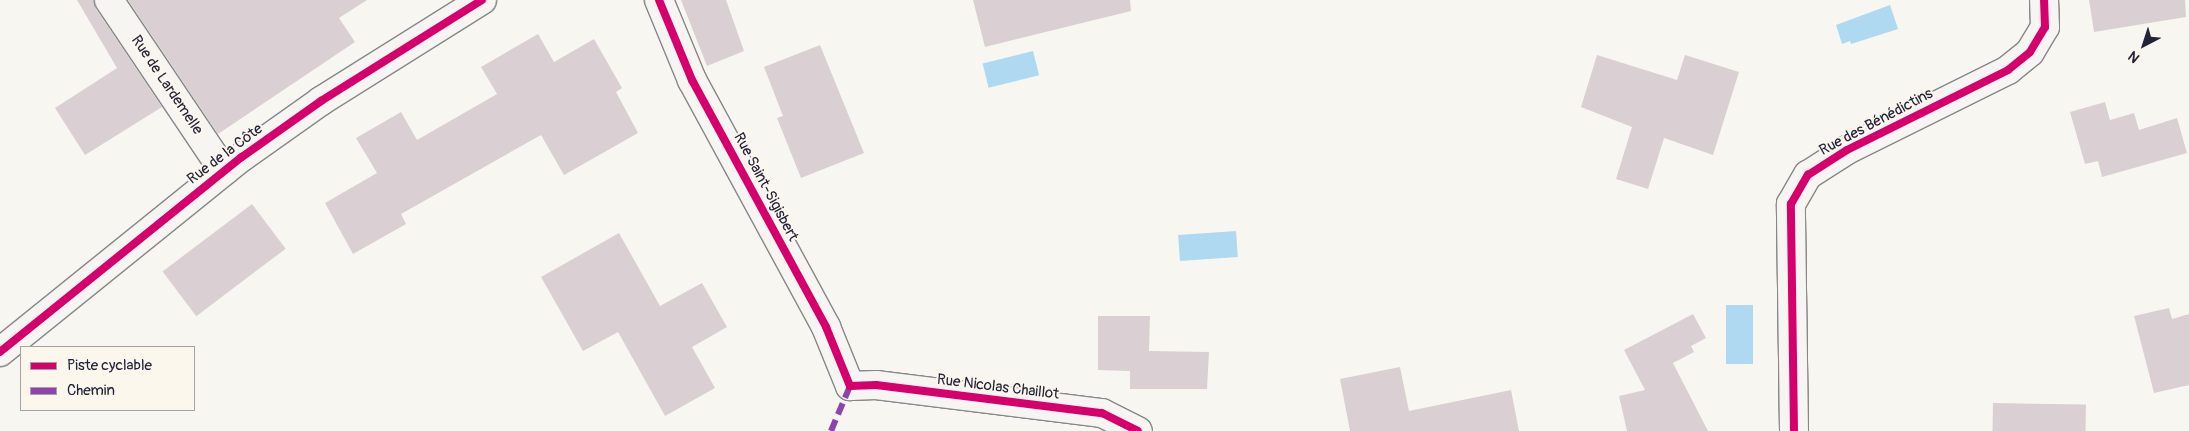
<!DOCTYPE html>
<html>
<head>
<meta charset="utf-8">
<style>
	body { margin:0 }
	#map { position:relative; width:2189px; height:431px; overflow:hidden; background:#f8f6f0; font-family:Pangolin,sans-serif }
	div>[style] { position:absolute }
	.water>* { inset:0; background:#afd9f0; transform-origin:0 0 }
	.building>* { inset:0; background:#dad0d3; transform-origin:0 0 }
	.roads { filter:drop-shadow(1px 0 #878688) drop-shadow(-1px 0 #878688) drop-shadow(0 1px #878688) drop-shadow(0 -1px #878688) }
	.minor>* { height:28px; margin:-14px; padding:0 14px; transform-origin:14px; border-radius:14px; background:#f6f5f1 }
	.quiet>* { height:6px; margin-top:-3px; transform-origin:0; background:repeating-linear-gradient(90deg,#8e44ad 0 12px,transparent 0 18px) }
	.cycleway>* { height:8px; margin:-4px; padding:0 4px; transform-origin:4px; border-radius:4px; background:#d6006c }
	span { translate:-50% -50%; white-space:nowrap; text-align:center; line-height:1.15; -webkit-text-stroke:4px #fbf7ec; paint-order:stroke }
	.street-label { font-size:15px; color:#22223b }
	.legend { position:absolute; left:20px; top:346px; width:175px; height:65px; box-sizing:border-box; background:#fbf7ec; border:1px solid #a4a2a5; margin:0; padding:6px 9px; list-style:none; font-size:15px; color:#22223b }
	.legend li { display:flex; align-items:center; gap:10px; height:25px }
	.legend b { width:25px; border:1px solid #a4a2a5 }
	.north { position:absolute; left:2119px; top:20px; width:50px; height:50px; -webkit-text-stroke:4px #fbf7ec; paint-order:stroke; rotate:220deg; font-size:14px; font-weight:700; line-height:20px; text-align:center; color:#22223b }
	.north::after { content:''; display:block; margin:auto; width:18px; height:22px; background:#22223b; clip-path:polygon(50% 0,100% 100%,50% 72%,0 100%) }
</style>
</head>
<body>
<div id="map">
	<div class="water">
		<i style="clip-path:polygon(1890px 5px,1898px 29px,1851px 44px,1850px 41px,1842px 44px,1836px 25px)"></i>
		<i style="left:1033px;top:51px;width:25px;height:52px;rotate:76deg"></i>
		<i style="left:1236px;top:231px;width:26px;height:58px;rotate:86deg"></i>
		<i style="left:1726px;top:305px;width:27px;height:59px"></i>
	</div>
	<div class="building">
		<i style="clip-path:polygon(77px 0,94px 0,96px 9px,162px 107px,85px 155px,55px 108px,117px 68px)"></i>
		<i style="clip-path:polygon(128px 0,367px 0,339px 18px,355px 42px,218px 134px)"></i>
		<i style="clip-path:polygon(681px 0,726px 0,744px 51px,707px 66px)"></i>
		<i style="clip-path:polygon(973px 0,1130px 0,1131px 11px,985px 47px)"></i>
		<i style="clip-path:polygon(2089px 0,2185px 0,2186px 17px,2094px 32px)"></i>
		<i style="clip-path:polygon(538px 34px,554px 62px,594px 39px,622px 88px,616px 92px,638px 133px,564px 175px,541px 135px,401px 214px,406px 224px,353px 254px,325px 203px,377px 173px,356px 138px,401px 112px,417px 140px,497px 94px,481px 67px)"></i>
		<i style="clip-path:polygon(820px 45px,864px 153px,801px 178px,777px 118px,783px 116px,764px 67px)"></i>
		<i style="clip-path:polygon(1597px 55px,1677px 80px,1685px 55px,1739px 72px,1713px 155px,1664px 138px,1648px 189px,1616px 179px,1632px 127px,1581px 107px)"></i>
		<i style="clip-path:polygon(2105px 102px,2110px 120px,2134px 113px,2139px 130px,2177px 118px,2187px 153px,2102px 177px,2098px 161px,2085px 164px,2070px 112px)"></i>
		<i style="left:252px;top:204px;width:56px;height:112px;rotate:53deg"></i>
		<i style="clip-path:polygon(619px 233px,660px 306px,702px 283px,727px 327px,692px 347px,715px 388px,665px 416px,618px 332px,583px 351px,541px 277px)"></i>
		<i style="clip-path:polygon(2169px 308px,2172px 319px,2189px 314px,2189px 385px,2154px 393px,2134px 316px)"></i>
		<i style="clip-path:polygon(1693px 314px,1706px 338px,1691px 346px,1694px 352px,1673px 363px,1708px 431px,1627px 431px,1619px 396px,1645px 390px,1624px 350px)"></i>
		<i style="clip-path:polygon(1098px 316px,1150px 316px,1149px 351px,1209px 352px,1207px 389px,1130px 389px,1130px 371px,1098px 370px)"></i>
		<i style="clip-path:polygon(1400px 367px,1409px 411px,1511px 390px,1519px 431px,1350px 431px,1340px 379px)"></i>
		<i style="left:1993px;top:403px;width:93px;height:28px;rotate:1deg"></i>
	</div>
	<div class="roads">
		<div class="minor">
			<i style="left:109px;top:0;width:206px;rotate:56.1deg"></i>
			<i style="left:659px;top:0;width:87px;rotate:67.6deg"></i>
			<i style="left:692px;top:80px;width:281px;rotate:61.5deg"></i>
			<i style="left:826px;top:327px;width:64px;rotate:67.9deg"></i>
			<i style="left:850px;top:386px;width:26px;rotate:-2deg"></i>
			<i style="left:876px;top:385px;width:228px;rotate:7.1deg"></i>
			<i style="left:1102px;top:413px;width:40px;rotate:26.6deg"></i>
			<i style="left:0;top:352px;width:311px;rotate:-38.9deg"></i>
			<i style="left:242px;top:157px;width:97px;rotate:-35.3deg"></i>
			<i style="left:321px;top:101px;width:190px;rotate:-32.1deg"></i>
			<i style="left:1794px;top:431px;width:227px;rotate:-90.8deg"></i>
			<i style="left:1791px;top:204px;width:34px;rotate:-60deg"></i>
			<i style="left:1808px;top:175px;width:46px;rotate:-32.7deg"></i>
			<i style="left:1847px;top:150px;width:180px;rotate:-26.4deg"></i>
			<i style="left:2008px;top:70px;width:28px;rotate:-39deg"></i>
			<i style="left:2030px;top:52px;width:29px;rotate:-59deg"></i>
			<i style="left:2045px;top:27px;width:27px;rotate:-92deg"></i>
		</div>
	</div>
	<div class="quiet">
		<i style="left:831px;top:431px;width:49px;rotate:-67.1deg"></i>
	</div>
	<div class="cycleway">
		<i style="left:659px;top:0;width:87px;rotate:67.6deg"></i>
		<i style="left:692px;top:80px;width:281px;rotate:61.5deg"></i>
		<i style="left:826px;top:327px;width:64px;rotate:67.9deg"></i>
		<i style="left:850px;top:386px;width:26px;rotate:-2deg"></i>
		<i style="left:876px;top:385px;width:228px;rotate:7.1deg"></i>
		<i style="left:1102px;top:413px;width:40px;rotate:26.6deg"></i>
		<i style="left:0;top:352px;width:311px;rotate:-38.9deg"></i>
		<i style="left:242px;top:157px;width:97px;rotate:-35.3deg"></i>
		<i style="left:321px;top:101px;width:190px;rotate:-32.1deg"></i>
		<i style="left:1794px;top:431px;width:227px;rotate:-90.8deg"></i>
		<i style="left:1791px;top:204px;width:34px;rotate:-60deg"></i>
		<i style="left:1808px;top:175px;width:46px;rotate:-32.7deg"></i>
		<i style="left:1847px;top:150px;width:180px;rotate:-26.4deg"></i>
		<i style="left:2008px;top:70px;width:28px;rotate:-39deg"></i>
		<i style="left:2030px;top:52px;width:29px;rotate:-59deg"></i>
		<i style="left:2045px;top:27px;width:27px;rotate:-92deg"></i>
	</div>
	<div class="street-label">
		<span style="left:167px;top:85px;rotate:56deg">Rue de Lardemelle</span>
		<span style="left:1876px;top:122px;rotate:-28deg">Rue des Bénédictins</span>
		<span style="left:225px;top:154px;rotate:-37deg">Rue de la Côte</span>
		<span style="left:766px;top:187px;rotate:62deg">Rue Saint-Sigisbert</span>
		<span style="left:998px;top:387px;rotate:7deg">Rue Nicolas Chaillot</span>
	</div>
	<ul class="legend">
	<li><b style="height:6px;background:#d6006c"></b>Piste cyclable</li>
	<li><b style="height:6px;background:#8e44ad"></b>Chemin</li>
	</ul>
	<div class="north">N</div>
</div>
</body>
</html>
